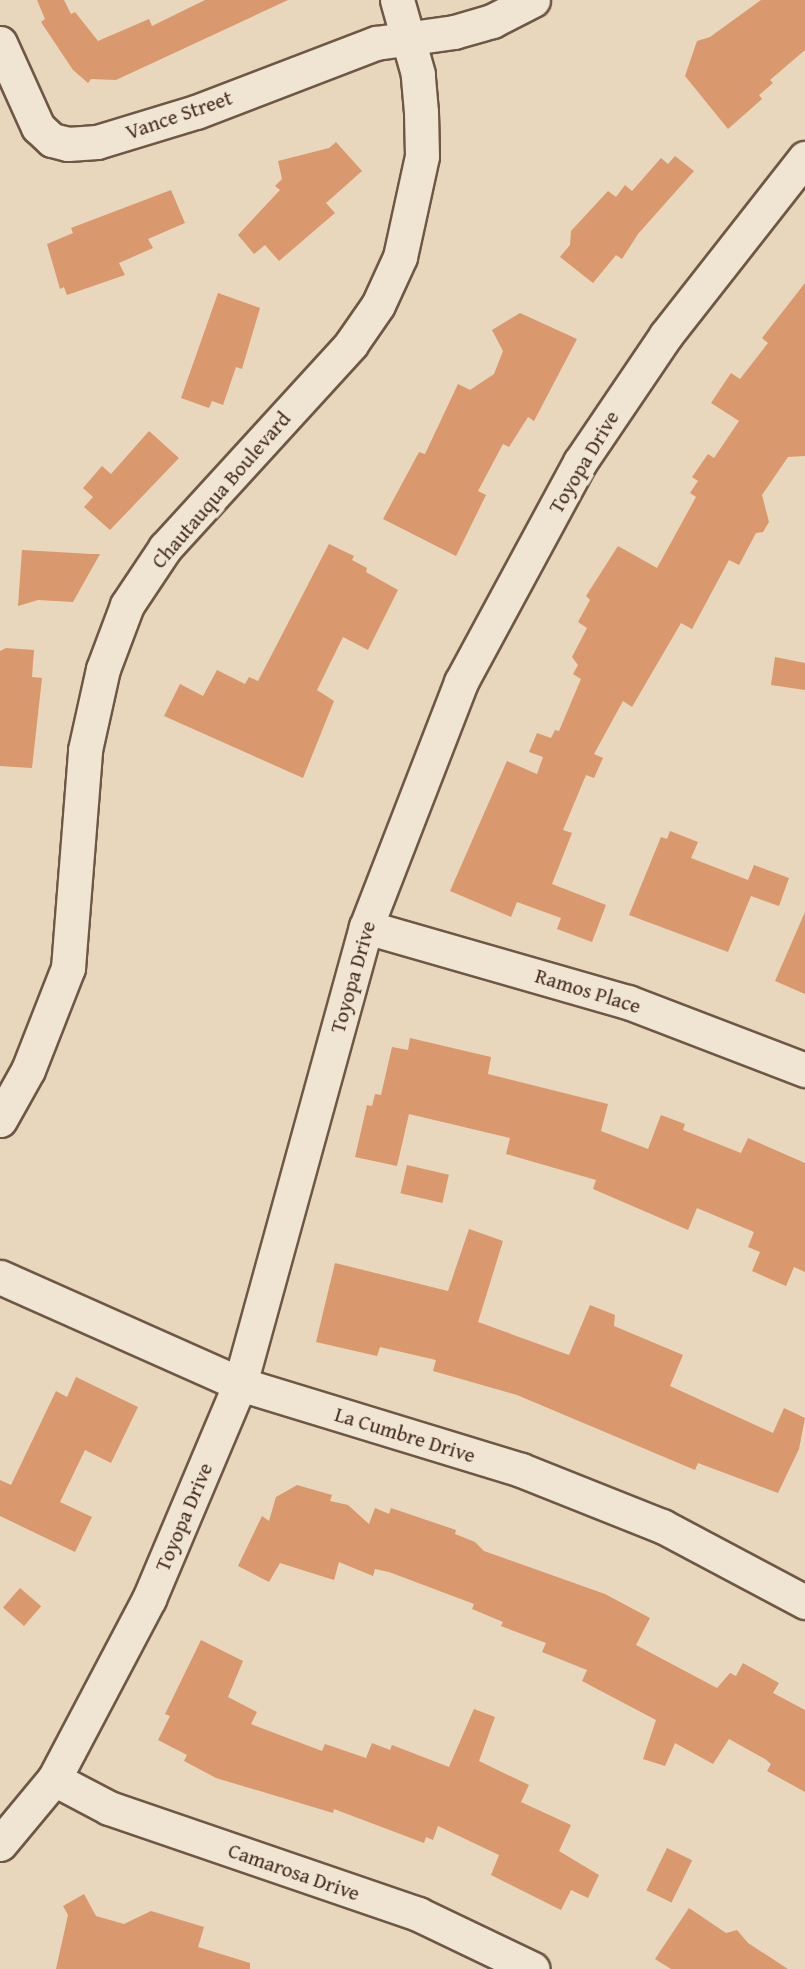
<!DOCTYPE html>
<html>
<head>
<meta charset="utf-8">
<style>
	body { margin:0 }
	#map { position:relative; width:805px; height:1969px; overflow:hidden; background:#e8d7bc; font-family:"Gentium Book Plus",serif }
	div>[style] { position:absolute }
	.building>* { inset:0; background:#d9986e; transform-origin:0 0 }
	.roads { filter:drop-shadow(2px 0 #6e5745) drop-shadow(-2px 0 #6e5745) drop-shadow(0 2px #6e5745) drop-shadow(0 -2px #6e5745) }
	.minor>* { height:33px; margin:-16.5px; padding:0 16.5px; transform-origin:16.5px; border-radius:16.5px; background:#f0e5d3 }
	span { translate:-50% -50%; white-space:nowrap; text-align:center; line-height:1.15; -webkit-text-stroke:7px #f0e5d3; paint-order:stroke }
	.street-label { font-size:21px; color:#452c1d }
</style>
</head>
<body>
<div id="map">
	<div class="building">
		<i style="clip-path:polygon(37px 0,64px 0,71px 14px,75px 12px,98px 41px,149px 19px,152px 26px,205px 0,288px 0,116px 80px,91px 79px,88px 83px,73px 70px,41px 22px,45px 19px)"></i>
		<i style="clip-path:polygon(761px 0,805px 0,805px 50px,770px 80px,773px 83px,759px 95px,762px 99px,728px 129px,685px 76px,697px 41px,710px 37px)"></i>
		<i style="clip-path:polygon(336px 142px,362px 171px,326px 203px,335px 213px,279px 261px,265px 245px,254px 254px,238px 235px,280px 190px,275px 186px,282px 179px,278px 161px,329px 148px)"></i>
		<i style="clip-path:polygon(675px 156px,694px 171px,638px 234px,622px 259px,616px 255px,593px 283px,560px 257px,570px 245px,571px 231px,608px 191px,616px 197px,625px 185px,632px 191px,661px 158px,668px 164px)"></i>
		<i style="clip-path:polygon(171px 190px,185px 223px,148px 239px,153px 248px,119px 263px,125px 275px,67px 295px,64px 287px,60px 289px,47px 244px,73px 233px,71px 228px)"></i>
		<i style="clip-path:polygon(805px 283px,805px 456px,788px 457px,762px 495px,769px 522px,763px 532px,756px 533px,739px 565px,729px 560px,692px 629px,681px 623px,632px 707px,623px 701px,594px 754px,603px 758px,594px 778px,586px 775px,563px 830px,572px 833px,552px 884px,606px 905px,592px 942px,557px 929px,561px 918px,517px 902px,511px 917px,450px 891px,507px 761px,537px 774px,543px 757px,529px 752px,537px 733px,551px 738px,555px 730px,559px 731px,581px 679px,573px 674px,578px 665px,572px 657px,587px 628px,578px 622px,590px 600px,586px 596px,618px 546px,657px 568px,696px 497px,690px 493px,698px 481px,692px 477px,708px 454px,714px 458px,739px 421px,711px 403px,731px 373px,740px 379px,768px 343px,762px 338px)"></i>
		<i style="clip-path:polygon(218px 293px,260px 308px,242px 369px,236px 367px,223px 405px,212px 401px,209px 408px,181px 398px)"></i>
		<i style="clip-path:polygon(520px 313px,577px 339px,534px 421px,528px 417px,509px 447px,503px 444px,478px 491px,486px 495px,456px 556px,383px 519px,419px 452px,425px 454px,458px 384px,470px 390px,494px 374px,503px 351px,492px 330px)"></i>
		<i style="clip-path:polygon(149px 431px,179px 458px,110px 530px,84px 507px,93px 497px,83px 488px,102px 466px,111px 474px)"></i>
		<i style="clip-path:polygon(329px 544px,354px 556px,352px 560px,367px 568px,366px 572px,398px 590px,368px 650px,343px 637px,317px 690px,334px 701px,303px 778px,164px 716px,180px 684px,203px 696px,217px 670px,245px 684px,249px 677px,258px 681px)"></i>
		<i style="clip-path:polygon(22px 550px,91px 554px,100px 554px,73px 602px,38px 600px,18px 606px)"></i>
		<i style="clip-path:polygon(6px 648px,34px 650px,32px 677px,42px 678px,32px 768px,0 766px,0 651px)"></i>
		<i style="clip-path:polygon(775px 657px,805px 663px,805px 690px,771px 685px)"></i>
		<i style="clip-path:polygon(670px 831px,698px 842px,691px 858px,748px 880px,754px 865px,789px 878px,779px 906px,751px 896px,728px 952px,629px 915px,661px 837px,667px 839px)"></i>
		<i style="clip-path:polygon(805px 912px,805px 994px,775px 981px)"></i>
		<i style="clip-path:polygon(410px 1038px,491px 1057px,488px 1074px,608px 1104px,601px 1131px,648px 1149px,661px 1115px,685px 1124px,683px 1130px,741px 1153px,748px 1138px,805px 1163px,805px 1272px,794px 1267px,786px 1286px,752px 1271px,760px 1252px,748px 1247px,754px 1232px,697px 1208px,688px 1230px,593px 1189px,596px 1180px,506px 1154px,510px 1138px,409px 1114px,397px 1166px,355px 1157px,367px 1105px,372px 1106px,375px 1094px,381px 1095px,392px 1047px,408px 1050px)"></i>
		<i style="left:407px;top:1165px;width:43px;height:29px;rotate:13deg"></i>
		<i style="clip-path:polygon(469px 1229px,503px 1241px,478px 1322px,569px 1355px,590px 1305px,615px 1315px,614px 1326px,683px 1355px,670px 1386px,773px 1433px,784px 1408px,805px 1418px,799px 1449px,778px 1493px,698px 1463px,695px 1470px,517px 1395px,433px 1371px,436px 1360px,380px 1347px,377px 1356px,316px 1342px,335px 1263px,448px 1291px)"></i>
		<i style="clip-path:polygon(76px 1377px,138px 1407px,111px 1463px,85px 1450px,60px 1502px,92px 1517px,75px 1552px,0 1516px,0 1480px,11px 1485px,56px 1391px,67px 1397px)"></i>
		<i style="clip-path:polygon(297px 1485px,332px 1495px,330px 1501px,348px 1505px,369px 1524px,375px 1508px,389px 1514px,391px 1508px,456px 1530px,455px 1534px,475px 1542px,484px 1551px,605px 1594px,650px 1618px,636px 1645px,717px 1688px,730px 1673px,736px 1676px,743px 1663px,779px 1683px,773px 1693px,805px 1710px,805px 1792px,767px 1771px,771px 1764px,765px 1759px,729px 1739px,713px 1764px,675px 1743px,665px 1766px,643px 1759px,656px 1720px,582px 1681px,587px 1670px,542px 1652px,546px 1643px,501px 1626px,503px 1622px,472px 1609px,474px 1604px,389px 1572px,375px 1569px,373px 1576px,339px 1562px,334px 1580px,280px 1563px,269px 1582px,238px 1566px,262px 1516px,269px 1521px,276px 1497px)"></i>
		<i style="left:20px;top:1588px;width:28px;height:26px;rotate:41deg"></i>
		<i style="clip-path:polygon(201px 1640px,243px 1661px,228px 1697px,257px 1712px,251px 1724px,322px 1751px,325px 1744px,366px 1758px,372px 1743px,390px 1750px,392px 1745px,449px 1767px,474px 1709px,495px 1717px,479px 1761px,529px 1785px,521px 1802px,571px 1825px,559px 1851px,599px 1875px,588px 1898px,571px 1890px,561px 1910px,491px 1875px,499px 1855px,438px 1826px,433px 1840px,426px 1837px,424px 1843px,334px 1809px,333px 1813px,216px 1778px,184px 1761px,187px 1755px,158px 1740px,170px 1716px,165px 1714px)"></i>
		<i style="left:667px;top:1848px;width:28px;height:47px;rotate:26deg"></i>
		<i style="clip-path:polygon(84px 1894px,96px 1916px,124px 1924px,151px 1911px,204px 1927px,198px 1947px,250px 1963px,250px 1969px,56px 1969px,68px 1915px,63px 1906px)"></i>
		<i style="clip-path:polygon(689px 1908px,726px 1933px,737px 1930px,748px 1943px,788px 1969px,671px 1969px,655px 1959px)"></i>
	</div>
	<div class="roads">
		<div class="minor">
			<i style="left:0;top:43px;width:92px;rotate:65.7deg"></i>
			<i style="left:38px;top:127px;width:19px;rotate:43deg"></i>
			<i style="left:52px;top:140px;width:16px;rotate:14deg"></i>
			<i style="left:68px;top:144px;width:29px;rotate:-4deg"></i>
			<i style="left:97px;top:142px;width:103px;rotate:-16.9deg"></i>
			<i style="left:196px;top:112px;width:193px;rotate:-21deg"></i>
			<i style="left:376px;top:43px;width:79px;rotate:-8deg"></i>
			<i style="left:454px;top:32px;width:40px;rotate:-16deg"></i>
			<i style="left:492px;top:21px;width:46px;rotate:-27.1deg"></i>
			<i style="left:366px;top:927px;width:273px;rotate:16deg"></i>
			<i style="left:628px;top:1002px;width:190px;rotate:21deg"></i>
			<i style="left:0;top:1120px;width:57px;rotate:-60.8deg"></i>
			<i style="left:28px;top:1070px;width:110px;rotate:-68.6deg"></i>
			<i style="left:68px;top:968px;width:219px;rotate:-85.5deg"></i>
			<i style="left:85px;top:750px;width:83px;rotate:-77.5deg"></i>
			<i style="left:103px;top:669px;width:68px;rotate:-69.4deg"></i>
			<i style="left:127px;top:605px;width:69px;rotate:-56.3deg"></i>
			<i style="left:165px;top:548px;width:276px;rotate:-47.6deg"></i>
			<i style="left:351px;top:344px;width:47px;rotate:-55.3deg"></i>
			<i style="left:378px;top:305px;width:53px;rotate:-65.4deg"></i>
			<i style="left:400px;top:257px;width:103px;rotate:-77.7deg"></i>
			<i style="left:422px;top:156px;width:44px;rotate:-91.3deg"></i>
			<i style="left:421px;top:112px;width:38px;rotate:-95deg"></i>
			<i style="left:418px;top:74px;width:77px;rotate:-105.8deg"></i>
			<i style="left:0;top:1277px;width:263px;rotate:24deg"></i>
			<i style="left:240px;top:1384px;width:294px;rotate:17deg"></i>
			<i style="left:521px;top:1470px;width:152px;rotate:21.7deg"></i>
			<i style="left:662px;top:1526px;width:162px;rotate:28deg"></i>
			<i style="left:54px;top:1779px;width:62px;rotate:27.8deg"></i>
			<i style="left:109px;top:1808px;width:327px;rotate:18.9deg"></i>
			<i style="left:418px;top:1914px;width:127px;rotate:25.6deg"></i>
			<i style="left:0;top:1844px;width:85px;rotate:-50.3deg"></i>
			<i style="left:54px;top:1779px;width:204px;rotate:-62.2deg"></i>
			<i style="left:149px;top:1599px;width:233px;rotate:-67.1deg"></i>
			<i style="left:240px;top:1384px;width:474px;rotate:-74.6deg"></i>
			<i style="left:366px;top:927px;width:263px;rotate:-68.8deg"></i>
			<i style="left:461px;top:682px;width:250px;rotate:-61.6deg"></i>
			<i style="left:580px;top:462px;width:153px;rotate:-55.9deg"></i>
			<i style="left:666px;top:335px;width:225px;rotate:-51.9deg"></i>
		</div>
	</div>
	<div class="street-label">
		<span style="left:179px;top:115px;rotate:-19deg">Vance Street</span>
		<span style="left:584px;top:462px;rotate:-59deg">Toyopa Drive</span>
		<span style="left:221px;top:490px;rotate:-49deg">Chautauqua Boulevard</span>
		<span style="left:353px;top:977px;rotate:-74deg">Toyopa Drive</span>
		<span style="left:588px;top:991px;rotate:17deg">Ramos Place</span>
		<span style="left:405px;top:1435px;rotate:17deg">La Cumbre Drive</span>
		<span style="left:184px;top:1517px;rotate:-67deg">Toyopa Drive</span>
		<span style="left:294px;top:1872px;rotate:19deg">Camarosa Drive</span>
	</div>
</div>
</body>
</html>
